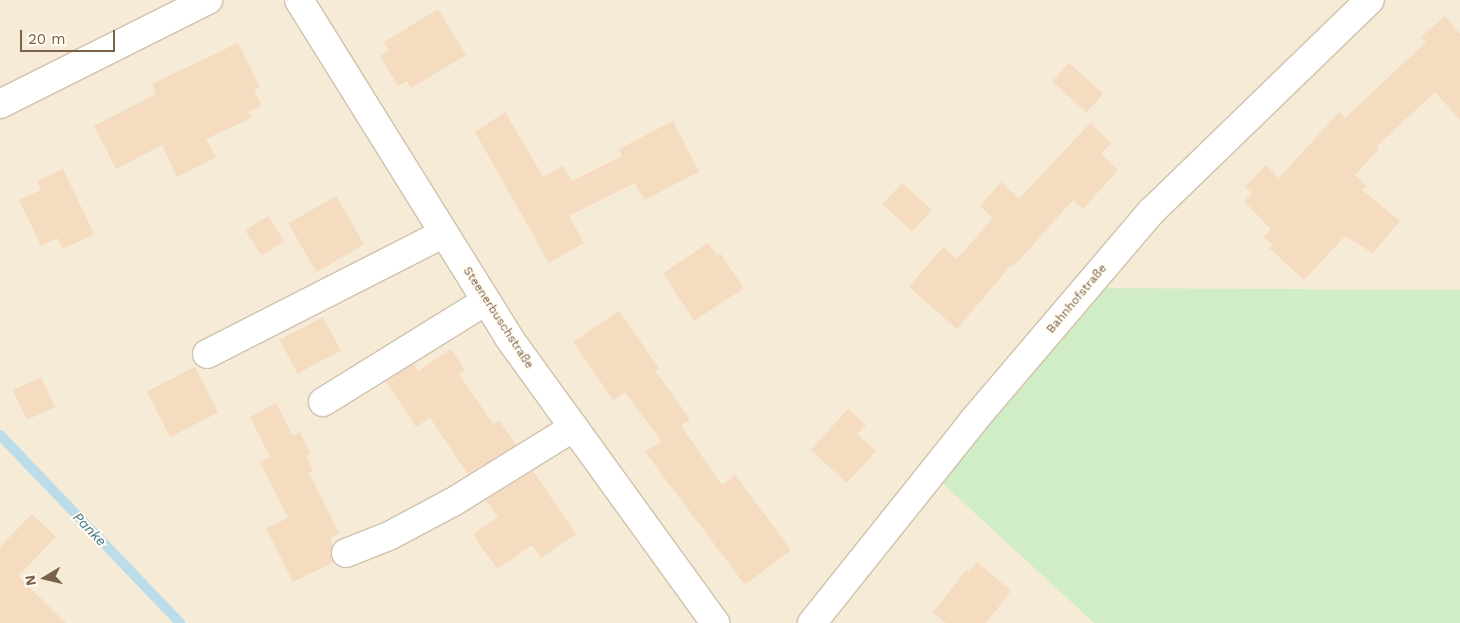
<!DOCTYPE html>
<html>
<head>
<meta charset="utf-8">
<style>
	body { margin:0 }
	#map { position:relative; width:1460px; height:623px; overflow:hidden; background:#fef8e9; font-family:"Work Sans",sans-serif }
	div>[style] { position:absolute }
	.residential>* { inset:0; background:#f6ebd7 }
	.green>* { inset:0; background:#d1edc6 }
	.stream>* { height:10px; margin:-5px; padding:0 5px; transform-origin:5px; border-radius:5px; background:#bbdde9 }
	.building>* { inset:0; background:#f5dbbf; transform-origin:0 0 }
	.roads { filter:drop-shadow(1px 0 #d1c1ad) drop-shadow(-1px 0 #d1c1ad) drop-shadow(0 1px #d1c1ad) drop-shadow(0 -1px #d1c1ad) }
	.minor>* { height:28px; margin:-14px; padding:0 14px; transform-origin:14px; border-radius:14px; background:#fff }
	span { translate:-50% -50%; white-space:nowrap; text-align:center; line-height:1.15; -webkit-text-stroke:4px #fffbf0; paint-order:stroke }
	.street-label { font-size:12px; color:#7a614a }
	.water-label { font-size:14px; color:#42798f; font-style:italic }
	.north { position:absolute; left:20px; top:553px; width:50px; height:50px; -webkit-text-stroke:4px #fffbf0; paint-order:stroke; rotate:261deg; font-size:14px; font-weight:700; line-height:20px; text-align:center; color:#7a614a }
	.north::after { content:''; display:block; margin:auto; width:18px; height:22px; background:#7a614a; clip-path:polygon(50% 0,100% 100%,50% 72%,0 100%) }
	.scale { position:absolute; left:20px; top:30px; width:95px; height:22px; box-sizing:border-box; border:2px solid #7a614a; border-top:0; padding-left:6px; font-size:15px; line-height:18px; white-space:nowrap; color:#7a614a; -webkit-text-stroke:4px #fffbf0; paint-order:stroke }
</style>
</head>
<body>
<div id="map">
	<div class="residential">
		<i style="clip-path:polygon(0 0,1460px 0,1460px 291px,940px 480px,1094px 623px,0 623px)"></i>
	</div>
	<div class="green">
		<i style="clip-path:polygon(1087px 288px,1460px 290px,1460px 623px,1094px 623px,939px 480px)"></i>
	</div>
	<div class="stream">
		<i style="left:0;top:435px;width:260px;rotate:46.2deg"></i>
	</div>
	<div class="building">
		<i style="clip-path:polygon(438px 9px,466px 55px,411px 88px,407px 81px,398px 86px,380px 56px,389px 51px,384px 42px)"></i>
		<i style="clip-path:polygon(1445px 16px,1460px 34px,1460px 120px,1435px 92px,1377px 146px,1379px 149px,1355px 175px,1367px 186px,1362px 190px,1400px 221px,1373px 253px,1345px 236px,1304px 280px,1269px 248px,1272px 245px,1263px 237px,1271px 229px,1244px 201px,1252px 193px,1245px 187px,1266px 165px,1279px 178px,1339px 112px,1345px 118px,1426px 42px,1421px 37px)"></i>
		<i style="clip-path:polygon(238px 43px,260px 87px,254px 90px,262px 106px,248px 112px,251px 118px,206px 139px,216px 157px,177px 177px,162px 145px,116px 169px,94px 126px,156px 94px,152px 84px)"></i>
		<i style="left:1069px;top:63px;width:46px;height:25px;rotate:42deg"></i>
		<i style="clip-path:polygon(505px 112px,543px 177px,563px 166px,572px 181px,622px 156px,619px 149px,673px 121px,699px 172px,644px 200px,635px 183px,569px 216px,584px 243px,549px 263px,475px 132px)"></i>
		<i style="clip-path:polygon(1090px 123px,1111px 143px,1101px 154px,1118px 170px,1083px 209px,1073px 200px,1013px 267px,1011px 265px,957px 329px,909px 287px,943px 247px,957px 259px,993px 218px,980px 206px,1001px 182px,1019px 199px)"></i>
		<i style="clip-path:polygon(63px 169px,94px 234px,63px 249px,57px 238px,41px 246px,19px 200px,41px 190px,37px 181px)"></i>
		<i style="left:902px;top:183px;width:40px;height:29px;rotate:42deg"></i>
		<i style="left:336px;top:196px;width:56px;height:55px;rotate:60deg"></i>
		<i style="left:268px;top:216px;width:30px;height:27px;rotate:57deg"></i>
		<i style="clip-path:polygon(708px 243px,717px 256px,720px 253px,744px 288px,694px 321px,663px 273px)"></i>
		<i style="clip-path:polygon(619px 311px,659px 368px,655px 371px,690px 419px,681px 426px,722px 485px,735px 475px,791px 550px,745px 585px,645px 452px,661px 441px,625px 392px,613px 400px,573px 342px)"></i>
		<i style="left:323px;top:317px;width:38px;height:49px;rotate:62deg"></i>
		<i style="clip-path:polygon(451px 349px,465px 370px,459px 374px,493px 424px,499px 420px,516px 445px,468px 474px,430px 418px,416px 427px,386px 381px,414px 364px,418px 371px)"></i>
		<i style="left:195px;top:367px;width:51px;height:54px;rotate:63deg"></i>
		<i style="left:41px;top:377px;width:33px;height:31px;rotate:65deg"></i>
		<i style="clip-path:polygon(276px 403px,293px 436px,300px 432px,311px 454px,306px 456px,313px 471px,309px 473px,339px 533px,331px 538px,334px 562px,293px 582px,266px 528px,288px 518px,260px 462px,270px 457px,250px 417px)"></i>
		<i style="clip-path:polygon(848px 409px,866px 425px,857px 434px,876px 451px,847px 483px,811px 450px)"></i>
		<i style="clip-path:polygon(533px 471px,576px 534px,541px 558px,532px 545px,497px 569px,473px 534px,498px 517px,486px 500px)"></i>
		<i style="clip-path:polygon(32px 514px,56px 537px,18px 576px,66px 623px,0 623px,0 547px)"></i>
		<i style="clip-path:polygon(977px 562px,1011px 591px,986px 623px,946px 623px,933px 613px,966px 570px,969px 572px)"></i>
	</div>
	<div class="roads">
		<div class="minor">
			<i style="left:299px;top:0;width:398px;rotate:58.1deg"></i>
			<i style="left:509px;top:338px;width:352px;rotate:54.1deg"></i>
			<i style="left:0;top:104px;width:233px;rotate:-26.6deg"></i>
			<i style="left:207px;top:354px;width:266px;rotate:-27deg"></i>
			<i style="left:323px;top:402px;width:192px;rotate:-31.8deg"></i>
			<i style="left:346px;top:553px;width:46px;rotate:-21.6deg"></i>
			<i style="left:389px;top:536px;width:72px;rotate:-28deg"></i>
			<i style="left:453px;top:502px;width:142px;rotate:-31.8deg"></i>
			<i style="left:812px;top:623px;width:258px;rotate:-51.4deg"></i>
			<i style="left:973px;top:421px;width:276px;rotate:-49.6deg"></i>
			<i style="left:1152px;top:211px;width:303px;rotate:-44.1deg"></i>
		</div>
	</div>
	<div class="street-label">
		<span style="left:1077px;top:299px;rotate:-50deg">Bahnhofstraße</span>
		<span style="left:498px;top:318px;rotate:57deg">Steenerbuschstraße</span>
	</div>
	<div class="water-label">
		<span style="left:90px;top:529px;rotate:46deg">Panke</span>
	</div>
	<div class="north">N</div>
	<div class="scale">20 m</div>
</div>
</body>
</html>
